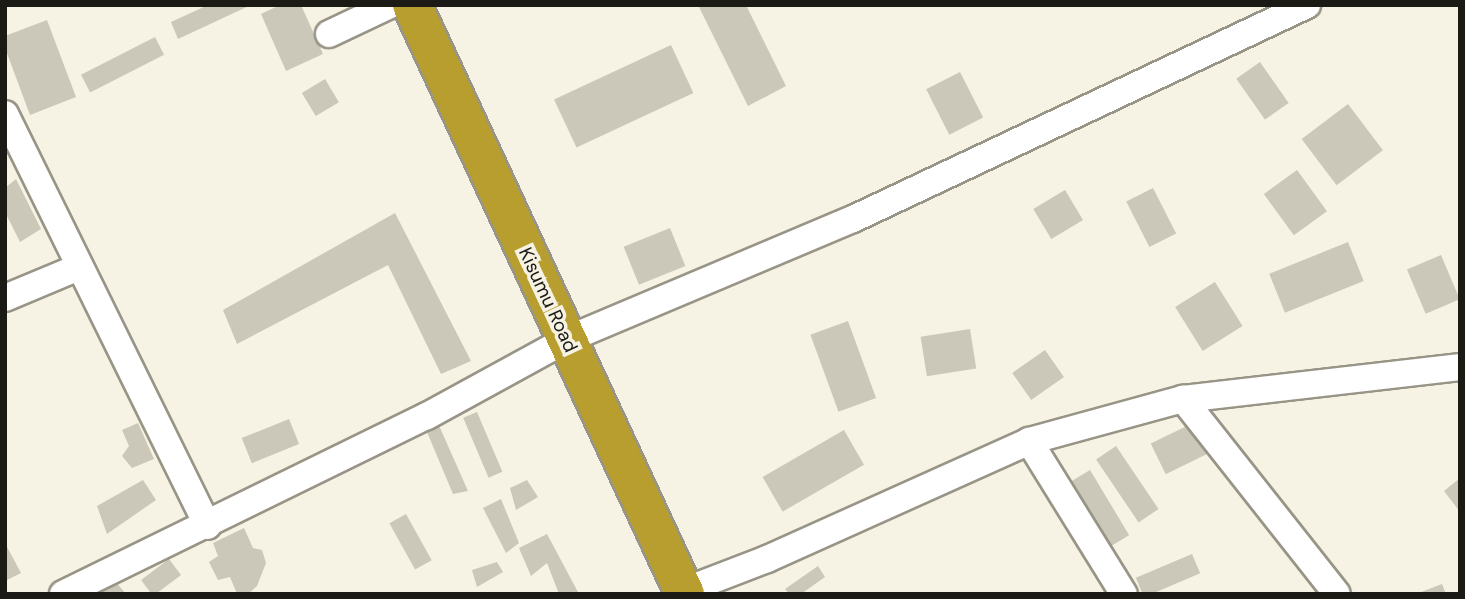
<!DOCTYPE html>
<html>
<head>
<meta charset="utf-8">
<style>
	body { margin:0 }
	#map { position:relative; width:1465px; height:599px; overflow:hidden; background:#f7f3e4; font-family:"DM Sans",sans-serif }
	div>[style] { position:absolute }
	.building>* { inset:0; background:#cbc7b9; transform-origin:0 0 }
	.roads { filter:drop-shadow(2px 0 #989486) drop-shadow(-2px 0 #989486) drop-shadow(0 2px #989486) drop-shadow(0 -2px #989486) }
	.minor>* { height:26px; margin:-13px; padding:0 13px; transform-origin:13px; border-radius:13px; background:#fff }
	.highway>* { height:38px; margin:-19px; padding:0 19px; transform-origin:19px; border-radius:19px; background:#b89e2e }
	span { translate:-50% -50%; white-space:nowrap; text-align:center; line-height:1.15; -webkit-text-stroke:7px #f7f3e4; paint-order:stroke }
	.street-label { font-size:19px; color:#1c1a15 }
	.frame { position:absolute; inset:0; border:7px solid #1c1a15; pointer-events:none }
</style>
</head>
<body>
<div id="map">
	<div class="building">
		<i style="clip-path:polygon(208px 5px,251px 5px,178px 39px,171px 22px)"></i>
		<i style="clip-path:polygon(280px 5px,301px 5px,323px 54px,286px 71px,261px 14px)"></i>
		<i style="clip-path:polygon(698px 5px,746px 5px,786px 86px,748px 106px)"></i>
		<i style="clip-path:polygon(47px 20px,76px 97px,30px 115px,5px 48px,5px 36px)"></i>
		<i style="left:155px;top:37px;width:20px;height:83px;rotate:63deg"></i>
		<i style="left:671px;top:45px;width:53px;height:129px;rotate:65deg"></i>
		<i style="left:1260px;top:62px;width:50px;height:29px;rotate:55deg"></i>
		<i style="left:960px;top:72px;width:51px;height:38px;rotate:63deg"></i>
		<i style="left:325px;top:79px;width:27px;height:27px;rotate:59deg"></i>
		<i style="left:1348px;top:104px;width:58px;height:58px;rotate:53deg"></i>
		<i style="left:1297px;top:170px;width:51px;height:41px;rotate:54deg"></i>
		<i style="clip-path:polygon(16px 179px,41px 229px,20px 242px,5px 212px,5px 188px)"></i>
		<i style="left:1153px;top:188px;width:51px;height:30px;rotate:63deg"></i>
		<i style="left:1065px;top:190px;width:35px;height:37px;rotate:59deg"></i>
		<i style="clip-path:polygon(395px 213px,471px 361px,441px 374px,388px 265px,237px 344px,223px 310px)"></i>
		<i style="left:670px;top:228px;width:41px;height:50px;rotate:68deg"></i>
		<i style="left:1348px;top:242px;width:42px;height:85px;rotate:68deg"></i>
		<i style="left:1441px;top:255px;width:48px;height:37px;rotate:67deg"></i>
		<i style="left:1215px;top:282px;width:52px;height:47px;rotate:58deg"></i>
		<i style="left:848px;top:321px;width:82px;height:40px;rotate:70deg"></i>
		<i style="left:970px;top:329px;width:40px;height:50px;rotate:81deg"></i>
		<i style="left:1045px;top:350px;width:33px;height:40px;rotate:55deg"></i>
		<i style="left:477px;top:412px;width:65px;height:15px;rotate:67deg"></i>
		<i style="left:289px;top:419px;width:27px;height:51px;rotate:68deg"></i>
		<i style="clip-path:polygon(437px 421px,468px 491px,453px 494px,424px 425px)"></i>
		<i style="clip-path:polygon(138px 423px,154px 459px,132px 468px,122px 456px,129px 446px,122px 430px)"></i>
		<i style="left:1193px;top:423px;width:34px;height:47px;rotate:64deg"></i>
		<i style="left:844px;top:430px;width:40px;height:94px;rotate:60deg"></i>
		<i style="left:1116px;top:446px;width:76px;height:24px;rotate:56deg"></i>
		<i style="left:1090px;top:470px;width:76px;height:25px;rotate:59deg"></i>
		<i style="clip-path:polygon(1460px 478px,1460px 512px,1444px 491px)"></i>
		<i style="clip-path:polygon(143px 480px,156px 500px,107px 534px,97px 506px)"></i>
		<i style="clip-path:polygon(527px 480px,538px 497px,516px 510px,510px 488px)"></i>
		<i style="clip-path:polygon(501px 499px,519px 543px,506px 553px,483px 508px)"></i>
		<i style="left:406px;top:514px;width:53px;height:19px;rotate:61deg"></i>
		<i style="clip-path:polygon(244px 528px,253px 548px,262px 550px,266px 563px,257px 586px,248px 594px,237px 594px,230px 577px,218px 580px,209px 562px,218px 556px,213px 543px)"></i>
		<i style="clip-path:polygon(547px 534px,579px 594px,559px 594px,547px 563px,531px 576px,519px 548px)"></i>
		<i style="clip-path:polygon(5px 543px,21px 573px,5px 581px)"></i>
		<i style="left:1192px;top:554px;width:21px;height:61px;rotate:67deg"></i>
		<i style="left:169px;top:559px;width:20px;height:35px;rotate:53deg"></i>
		<i style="clip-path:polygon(497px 562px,503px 572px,477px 587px,472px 570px)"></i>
		<i style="clip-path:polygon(818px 566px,825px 577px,801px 594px,789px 594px,785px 589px)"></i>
		<i style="clip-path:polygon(115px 581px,126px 594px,96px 594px)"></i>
		<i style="clip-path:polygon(1442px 584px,1446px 594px,1416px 594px)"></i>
	</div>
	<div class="roads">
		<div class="minor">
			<i style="left:329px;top:34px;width:68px;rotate:-25.4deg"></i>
			<i style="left:5px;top:114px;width:459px;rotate:63.8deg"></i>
			<i style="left:5px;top:298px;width:80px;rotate:-22.7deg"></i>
			<i style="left:1183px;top:399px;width:248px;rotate:51.7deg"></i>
			<i style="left:1029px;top:441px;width:180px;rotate:58.2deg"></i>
			<i style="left:684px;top:591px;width:89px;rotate:-21.1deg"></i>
			<i style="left:767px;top:559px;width:287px;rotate:-24.2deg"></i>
			<i style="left:1029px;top:441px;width:160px;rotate:-15.3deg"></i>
			<i style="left:1183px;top:399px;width:279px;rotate:-6.6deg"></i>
			<i style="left:63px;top:594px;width:405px;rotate:-26.1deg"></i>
			<i style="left:427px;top:416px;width:158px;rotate:-28.7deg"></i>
			<i style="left:566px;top:340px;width:311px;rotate:-22.9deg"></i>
			<i style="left:853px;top:219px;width:502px;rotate:-25.24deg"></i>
		</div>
		<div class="highway">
			<i style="left:412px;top:5px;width:649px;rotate:65.13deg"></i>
		</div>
	</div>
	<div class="street-label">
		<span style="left:548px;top:300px;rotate:65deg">Kisumu Road</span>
	</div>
	<div class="frame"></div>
</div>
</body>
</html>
